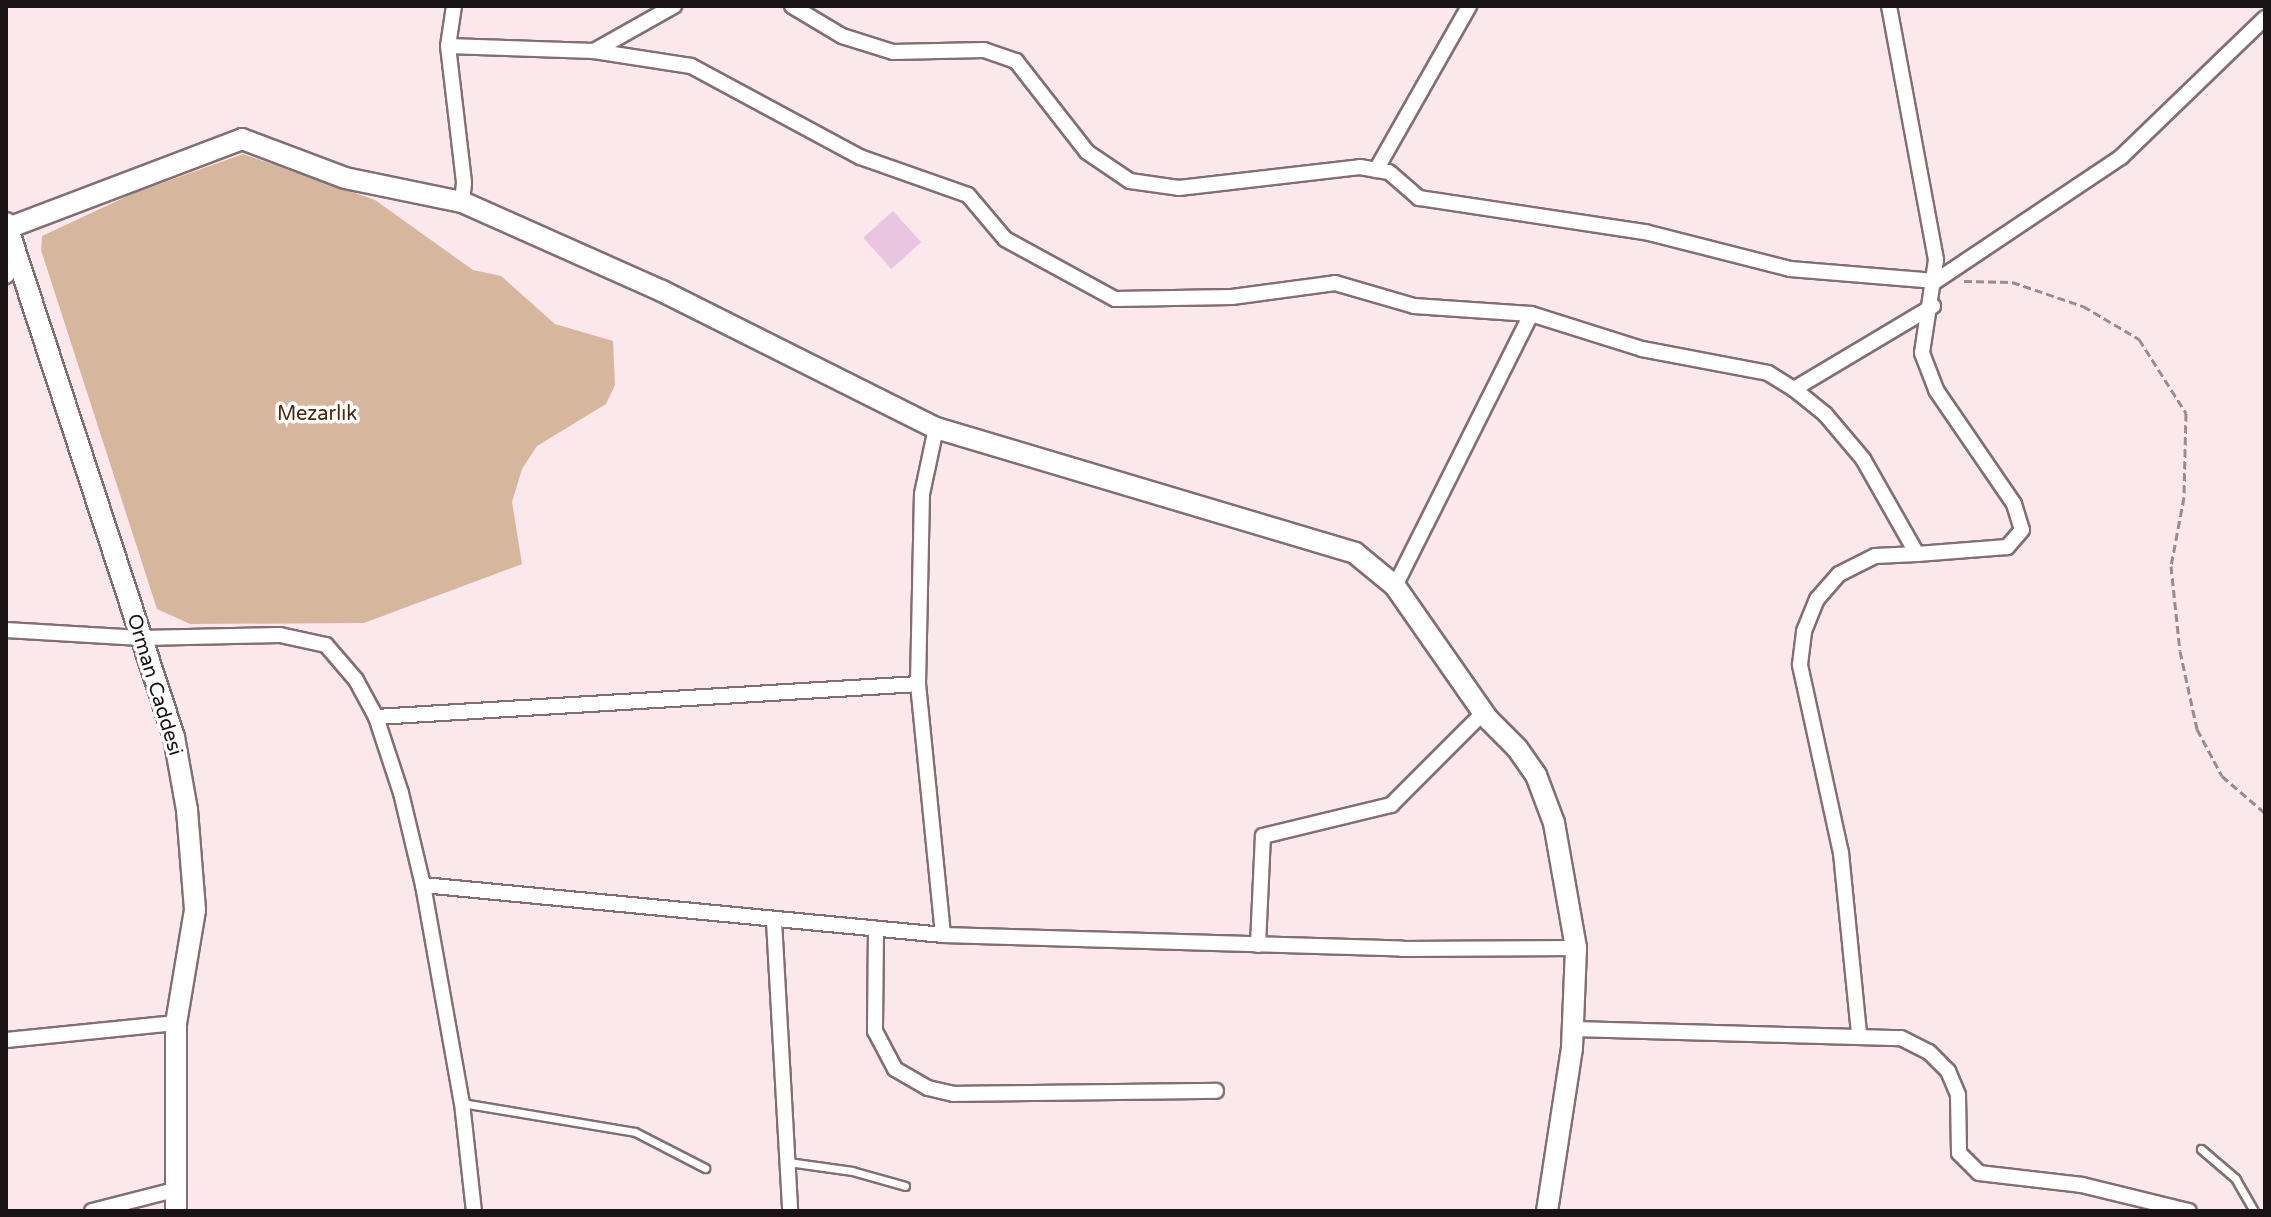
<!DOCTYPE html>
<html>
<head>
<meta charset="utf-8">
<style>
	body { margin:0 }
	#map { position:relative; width:2271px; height:1217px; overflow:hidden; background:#fbe8ec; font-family:"Varela Round",sans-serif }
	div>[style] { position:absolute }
	.green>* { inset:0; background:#d7b69e }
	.building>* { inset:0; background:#eac5e0; transform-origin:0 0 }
	.path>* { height:3px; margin-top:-1.5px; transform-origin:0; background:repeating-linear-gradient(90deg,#998b8e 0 8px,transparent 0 12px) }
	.roads { filter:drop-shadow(2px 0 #817073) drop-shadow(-2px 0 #817073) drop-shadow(0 2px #817073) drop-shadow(0 -2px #817073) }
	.lane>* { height:7px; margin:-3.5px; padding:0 3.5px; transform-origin:3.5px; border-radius:3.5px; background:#fff }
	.street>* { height:14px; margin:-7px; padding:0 7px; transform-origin:7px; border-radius:7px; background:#fff }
	.secondary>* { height:20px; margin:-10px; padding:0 10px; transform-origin:10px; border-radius:10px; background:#fff }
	span { translate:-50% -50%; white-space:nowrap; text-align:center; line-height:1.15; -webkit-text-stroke:7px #fff; paint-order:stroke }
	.park-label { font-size:20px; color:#4b2909 }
	.street-label { font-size:20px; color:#1a1315 }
	.frame { position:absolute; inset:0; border:8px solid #1a1315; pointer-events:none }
</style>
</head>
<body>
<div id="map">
	<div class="green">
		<i style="clip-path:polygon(243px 154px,375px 200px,473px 270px,501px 276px,555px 324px,613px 341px,615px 385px,606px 404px,537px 446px,522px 469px,512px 502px,522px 564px,364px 623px,190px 624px,157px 609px,41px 250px,42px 236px,132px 194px)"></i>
	</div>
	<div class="building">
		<i style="left:893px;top:211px;width:42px;height:40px;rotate:48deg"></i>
	</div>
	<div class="path">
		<i style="left:1964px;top:281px;width:48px;rotate:1.2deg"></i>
		<i style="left:2012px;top:282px;width:75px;rotate:18.7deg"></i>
		<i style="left:2083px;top:306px;width:65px;rotate:30.5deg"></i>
		<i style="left:2139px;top:339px;width:88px;rotate:57.6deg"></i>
		<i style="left:2186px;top:413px;width:84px;rotate:91.4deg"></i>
		<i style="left:2184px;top:497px;width:70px;rotate:100.7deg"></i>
		<i style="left:2171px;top:566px;width:85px;rotate:84deg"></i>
		<i style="left:2180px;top:651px;width:80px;rotate:77.7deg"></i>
		<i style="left:2197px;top:729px;width:53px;rotate:62deg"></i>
		<i style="left:2222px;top:776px;width:57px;rotate:40.7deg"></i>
	</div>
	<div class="roads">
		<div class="lane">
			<i style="left:462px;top:1103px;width:175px;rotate:9.5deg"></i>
			<i style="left:635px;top:1132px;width:79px;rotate:27.2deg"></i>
			<i style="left:2201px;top:1149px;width:45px;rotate:40.5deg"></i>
			<i style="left:2235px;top:1178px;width:38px;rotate:60deg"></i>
			<i style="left:788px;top:1162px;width:65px;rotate:8deg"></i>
			<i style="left:852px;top:1171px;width:55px;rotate:15.8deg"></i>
		</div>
		<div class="street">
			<i style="left:454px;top:6px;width:40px;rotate:98.5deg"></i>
			<i style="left:448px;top:46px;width:138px;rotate:83.3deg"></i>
			<i style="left:464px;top:183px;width:19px;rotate:96deg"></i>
			<i style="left:792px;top:6px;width:58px;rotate:31deg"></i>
			<i style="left:842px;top:36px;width:53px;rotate:17.4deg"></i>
			<i style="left:893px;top:52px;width:91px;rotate:-1.3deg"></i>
			<i style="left:984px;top:50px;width:34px;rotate:19deg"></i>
			<i style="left:1016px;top:61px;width:115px;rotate:52deg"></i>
			<i style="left:1087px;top:152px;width:52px;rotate:34deg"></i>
			<i style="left:1130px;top:181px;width:49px;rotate:8.1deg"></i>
			<i style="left:1179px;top:188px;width:182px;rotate:-6.6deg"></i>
			<i style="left:1360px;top:167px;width:29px;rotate:10deg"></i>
			<i style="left:1389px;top:172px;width:40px;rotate:41deg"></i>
			<i style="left:1419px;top:198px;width:229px;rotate:8.6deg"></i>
			<i style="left:1645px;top:232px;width:150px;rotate:14.3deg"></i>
			<i style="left:1790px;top:269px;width:146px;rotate:4.7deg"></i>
			<i style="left:1936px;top:281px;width:223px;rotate:-33.8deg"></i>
			<i style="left:2121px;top:157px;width:200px;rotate:-44deg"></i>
			<i style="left:1889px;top:6px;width:258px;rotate:79.5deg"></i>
			<i style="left:1936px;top:260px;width:94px;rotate:98.6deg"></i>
			<i style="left:1922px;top:353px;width:40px;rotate:69deg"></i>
			<i style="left:1936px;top:390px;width:138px;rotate:55.6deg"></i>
			<i style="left:2014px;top:504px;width:27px;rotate:73deg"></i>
			<i style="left:2022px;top:530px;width:23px;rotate:131deg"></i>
			<i style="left:2007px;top:547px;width:90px;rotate:175.6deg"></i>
			<i style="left:448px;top:46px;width:146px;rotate:2deg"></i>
			<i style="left:594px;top:51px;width:98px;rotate:8.8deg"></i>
			<i style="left:691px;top:66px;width:192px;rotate:28.3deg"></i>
			<i style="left:860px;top:157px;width:114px;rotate:19.4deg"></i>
			<i style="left:968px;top:195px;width:57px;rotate:49.9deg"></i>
			<i style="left:1005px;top:239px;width:125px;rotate:28.6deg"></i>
			<i style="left:1115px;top:299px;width:117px;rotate:-1deg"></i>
			<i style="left:1232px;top:297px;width:104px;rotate:-7.7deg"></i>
			<i style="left:1335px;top:283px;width:82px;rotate:16.2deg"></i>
			<i style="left:1414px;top:306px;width:117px;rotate:3.9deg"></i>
			<i style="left:1531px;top:314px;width:116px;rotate:17.5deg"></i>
			<i style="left:1642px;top:349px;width:128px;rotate:10.8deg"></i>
			<i style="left:1768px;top:373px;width:31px;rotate:32deg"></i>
			<i style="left:1794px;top:389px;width:40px;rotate:39deg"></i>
			<i style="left:1825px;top:414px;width:59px;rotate:49.8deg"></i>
			<i style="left:1863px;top:459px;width:109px;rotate:60.4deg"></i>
			<i style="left:1917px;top:554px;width:42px;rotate:177.3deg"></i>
			<i style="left:1875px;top:556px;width:40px;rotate:153.4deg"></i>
			<i style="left:1839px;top:574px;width:33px;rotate:131deg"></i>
			<i style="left:1817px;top:599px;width:35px;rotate:112deg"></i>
			<i style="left:1804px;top:632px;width:33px;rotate:97deg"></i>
			<i style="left:1800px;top:665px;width:192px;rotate:77.7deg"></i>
			<i style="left:1841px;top:853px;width:182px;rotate:84.3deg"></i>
			<i style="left:594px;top:51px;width:92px;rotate:-29.4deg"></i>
			<i style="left:1376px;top:170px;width:189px;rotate:-60.4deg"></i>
			<i style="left:6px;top:276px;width:18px;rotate:-47deg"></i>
			<i style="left:1794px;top:389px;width:162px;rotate:-30.8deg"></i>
			<i style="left:1395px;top:586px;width:304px;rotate:-63.4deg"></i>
			<i style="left:6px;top:630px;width:135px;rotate:3.4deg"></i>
			<i style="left:141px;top:638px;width:139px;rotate:-1.2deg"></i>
			<i style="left:280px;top:635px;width:47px;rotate:12.3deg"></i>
			<i style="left:326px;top:645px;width:46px;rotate:49.4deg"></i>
			<i style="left:356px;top:680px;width:42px;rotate:61.6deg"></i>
			<i style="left:376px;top:717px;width:80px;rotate:71.8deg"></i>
			<i style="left:401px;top:793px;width:95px;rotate:76.6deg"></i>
			<i style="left:423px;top:885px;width:221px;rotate:79.9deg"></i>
			<i style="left:462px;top:1103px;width:109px;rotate:83.7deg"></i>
			<i style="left:918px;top:684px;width:252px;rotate:84.3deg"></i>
			<i style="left:376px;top:717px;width:543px;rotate:-3.48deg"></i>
			<i style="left:918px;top:684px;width:190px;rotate:-88.8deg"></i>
			<i style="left:922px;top:494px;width:67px;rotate:-78deg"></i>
			<i style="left:423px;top:885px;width:522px;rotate:5.49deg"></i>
			<i style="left:943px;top:935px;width:459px;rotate:1.7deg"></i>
			<i style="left:1402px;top:949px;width:174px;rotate:-0.3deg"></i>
			<i style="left:774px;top:921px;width:290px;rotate:86.8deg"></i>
			<i style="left:876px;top:931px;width:100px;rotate:90.6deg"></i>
			<i style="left:875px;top:1031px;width:43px;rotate:62.2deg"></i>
			<i style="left:895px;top:1069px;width:38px;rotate:30deg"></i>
			<i style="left:928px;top:1088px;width:27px;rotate:13deg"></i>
			<i style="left:954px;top:1094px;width:262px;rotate:-0.7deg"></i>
			<i style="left:1258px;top:945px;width:109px;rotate:-87.4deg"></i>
			<i style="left:1263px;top:836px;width:132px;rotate:-13.6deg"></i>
			<i style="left:1391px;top:805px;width:130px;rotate:-45deg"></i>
			<i style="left:1574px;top:1029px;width:327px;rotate:1.6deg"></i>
			<i style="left:1901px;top:1038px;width:31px;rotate:27deg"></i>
			<i style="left:1929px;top:1052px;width:27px;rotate:45deg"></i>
			<i style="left:1948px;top:1071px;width:26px;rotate:67deg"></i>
			<i style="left:1958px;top:1095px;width:58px;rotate:89deg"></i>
			<i style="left:1959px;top:1153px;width:28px;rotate:45deg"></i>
			<i style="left:1979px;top:1173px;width:104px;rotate:6.6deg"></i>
			<i style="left:2082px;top:1185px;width:110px;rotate:13.7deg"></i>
			<i style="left:6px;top:1040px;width:171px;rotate:-5.7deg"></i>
			<i style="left:92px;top:1211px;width:89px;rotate:-14.3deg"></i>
		</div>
		<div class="secondary">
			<i style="left:6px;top:223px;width:541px;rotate:71.9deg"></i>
			<i style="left:174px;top:737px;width:74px;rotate:79.9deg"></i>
			<i style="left:187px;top:810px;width:100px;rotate:85.4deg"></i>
			<i style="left:195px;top:910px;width:115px;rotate:99.5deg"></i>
			<i style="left:176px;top:1023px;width:188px;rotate:90deg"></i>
			<i style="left:8px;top:228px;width:250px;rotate:-20.8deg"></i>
			<i style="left:242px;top:139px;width:110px;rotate:20.7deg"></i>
			<i style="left:345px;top:178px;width:119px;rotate:11.6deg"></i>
			<i style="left:462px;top:202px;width:219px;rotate:24deg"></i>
			<i style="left:662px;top:291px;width:306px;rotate:26.6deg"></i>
			<i style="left:936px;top:428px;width:437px;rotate:16.6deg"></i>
			<i style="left:1355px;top:553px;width:52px;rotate:39.5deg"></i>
			<i style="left:1395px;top:586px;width:161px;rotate:55.1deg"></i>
			<i style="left:1487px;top:718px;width:42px;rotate:45deg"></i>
			<i style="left:1517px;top:748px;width:33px;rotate:55deg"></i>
			<i style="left:1536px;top:775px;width:51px;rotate:69.4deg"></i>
			<i style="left:1554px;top:823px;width:127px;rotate:80deg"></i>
			<i style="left:1576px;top:948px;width:100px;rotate:92.3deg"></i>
			<i style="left:1572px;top:1048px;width:165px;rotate:98.7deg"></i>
		</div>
	</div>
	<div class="park-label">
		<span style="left:317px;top:414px">Mezarlık</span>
	</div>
	<div class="street-label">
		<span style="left:154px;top:685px;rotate:73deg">Orman Caddesi</span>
	</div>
	<div class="frame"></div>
</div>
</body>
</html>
